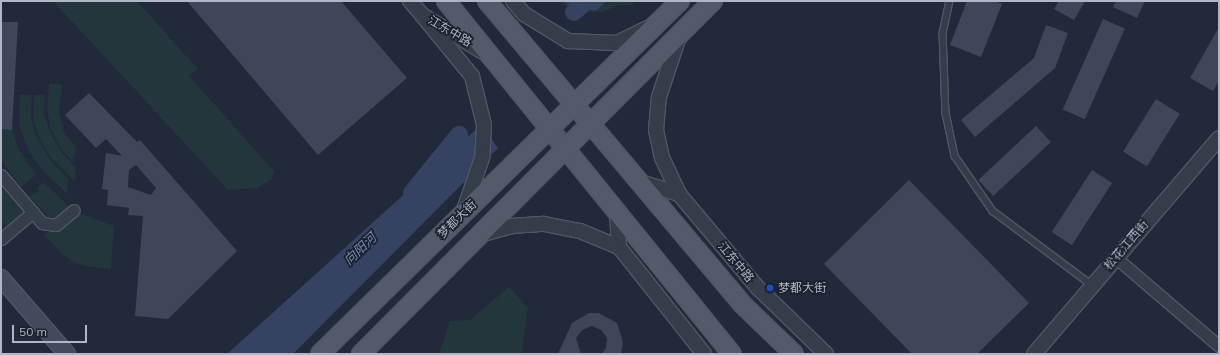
<!DOCTYPE html>
<html>
<head>
<meta charset="utf-8">
<style>
	body { margin:0 }
	#map { position:relative; width:1220px; height:355px; overflow:hidden; background:#22293a; font-family:Mulish,"Noto Sans SC",sans-serif }
	div>[style] { position:absolute }
	.green>* { inset:0; background:#23363b }
	.water>* { inset:0; background:#354261 }
	.river>* { height:18px; margin:-9px; padding:0 9px; transform-origin:9px; border-radius:9px; background:#354261 }
	.building>* { inset:0; background:#3d4759; transform-origin:0 0 }
	.roads { filter:drop-shadow(1px 0 #505665) drop-shadow(-1px 0 #505665) drop-shadow(0 1px #505665) drop-shadow(0 -1px #505665) }
	.service>* { height:5.5px; margin:-2.75px; padding:0 2.75px; transform-origin:2.75px; border-radius:2.75px; background:#353c4a }
	.minor>* { height:11px; margin:-5.5px; padding:0 5.5px; transform-origin:5.5px; border-radius:5.5px; background:#353c4a }
	.tertiary>* { height:14px; margin:-7px; padding:0 7px; transform-origin:7px; border-radius:7px; background:#353c4a }
	.secondary>* { height:16px; margin:-8px; padding:0 8px; transform-origin:8px; border-radius:8px; background:#434a5d }
	.primary>* { height:18px; margin:-9px; padding:0 9px; transform-origin:9px; border-radius:9px; background:#535a6a }
	.dots>* { width:11px; height:11px; translate:-50% -50%; box-sizing:border-box; border:2px solid #1b212f; border-radius:50% }
	span { translate:-50% -50%; white-space:nowrap; text-align:center; line-height:1.15; -webkit-text-stroke:3.5px #1b212f; paint-order:stroke }
	.street-label { font-size:12px; color:#b0b6c6 }
	.poi-label { font-size:12px; color:#b0b6c6 }
	.left { translate:0 -50%; text-align:left }
	.water-label { font-size:13px; color:#7889ae; font-style:italic }
	.frame { position:absolute; inset:0; border:2px solid #b0b6c6; pointer-events:none }
	.scale { position:absolute; left:12px; top:325px; width:75px; height:18px; box-sizing:border-box; border:2px solid #b0b6c6; border-top:0; padding-left:5px; font-size:12px; line-height:14px; white-space:nowrap; color:#b0b6c6; -webkit-text-stroke:3px #1b212f; paint-order:stroke }
</style>
</head>
<body>
<div id="map">
	<div class="green">
		<i style="clip-path:polygon(53px 1px,137px 1px,198px 69px,189px 76px,274px 171px,272px 179px,257px 188px,228px 190px)"></i>
		<i style="clip-path:polygon(559px 1px,635px 1px,632px 5px,619px 5px,603px 12px,585px 12px,571px 10px)"></i>
		<i style="clip-path:polygon(49px 83px,62px 85px,59px 112px,63px 130px,76px 148px,73px 162px,59px 147px,50px 127px,47px 107px)"></i>
		<i style="clip-path:polygon(20px 95px,32px 95px,31px 118px,35px 133px,49px 158px,68px 179px,67px 194px,45px 173px,29px 152px,19px 125px)"></i>
		<i style="clip-path:polygon(34px 95px,45px 95px,44px 112px,48px 127px,59px 149px,76px 168px,75px 181px,51px 158px,41px 142px,33px 119px)"></i>
		<i style="clip-path:polygon(1px 129px,12px 130px,18px 148px,36px 175px,21px 187px,1px 160px)"></i>
		<i style="clip-path:polygon(43px 182px,71px 208px,57px 218px,49px 217px,30px 197px,39px 191px,37px 188px)"></i>
		<i style="clip-path:polygon(1px 184px,25px 210px,7px 227px,1px 220px)"></i>
		<i style="clip-path:polygon(76px 212px,114px 226px,111px 269px,90px 267px,76px 263px,63px 255px,44px 235px)"></i>
		<i style="clip-path:polygon(509px 287px,528px 308px,522px 354px,439px 354px,450px 321px,470px 320px)"></i>
	</div>
	<div class="water">
		<i style="clip-path:polygon(560px 1px,606px 1px,597px 10px,588px 10px)"></i>
		<i style="clip-path:polygon(481px 125px,498px 148px,293px 354px,227px 354px)"></i>
	</div>
	<div class="river">
		<i style="left:574px;top:12px;width:16px;rotate:-43deg"></i>
		<i style="left:412px;top:193px;width:75px;rotate:-51deg"></i>
	</div>
	<div class="building">
		<i style="clip-path:polygon(187px 1px,341px 1px,407px 78px,318px 155px)"></i>
		<i style="clip-path:polygon(967px 1px,994px 1px,1002px 4px,981px 57px,950px 45px)"></i>
		<i style="clip-path:polygon(1059px 1px,1085px 1px,1074px 20px,1054px 9px)"></i>
		<i style="clip-path:polygon(1116px 1px,1145px 1px,1137px 18px,1113px 7px)"></i>
		<i style="left:1103px;top:19px;width:24px;height:99px;rotate:24deg"></i>
		<i style="clip-path:polygon(1px 22px,18px 22px,12px 130px,1px 129px)"></i>
		<i style="clip-path:polygon(1046px 25px,1068px 33px,1055px 68px,975px 137px,961px 120px,1034px 58px)"></i>
		<i style="clip-path:polygon(1219px 27px,1219px 81px,1213px 91px,1190px 78px)"></i>
		<i style="clip-path:polygon(evenodd,89px 93px,137px 142px,140px 140px,237px 251px,168px 319px,135px 316px,143px 216px,128px 215px,129px 208px,107px 205px,108px 190px,102px 189px,106px 153px,122px 156px,106px 139px,96px 148px,65px 115px,89px 93px,136px 165px,156px 188px,151px 195px,128px 187px,129px 170px,136px 165px)"></i>
		<i style="left:1156px;top:99px;width:28px;height:62px;rotate:32deg"></i>
		<i style="left:1036px;top:126px;width:22px;height:79px;rotate:47deg"></i>
		<i style="left:1092px;top:170px;width:24px;height:74px;rotate:33deg"></i>
		<i style="clip-path:polygon(909px 180px,1029px 303px,977px 354px,912px 354px,824px 264px)"></i>
		<i style="clip-path:polygon(589px 313px,599px 313px,617px 323px,623px 342px,621px 354px,602px 354px,606px 348px,607px 338px,601px 330px,592px 326px,582px 330px,576px 338px,581px 354px,558px 354px,572px 323px)"></i>
	</div>
	<div class="roads">
		<div class="service">
			<i style="left:950px;top:1px;width:33px;rotate:102deg"></i>
			<i style="left:943px;top:33px;width:80px;rotate:87.9deg"></i>
			<i style="left:946px;top:113px;width:44px;rotate:78.2deg"></i>
			<i style="left:955px;top:156px;width:67px;rotate:55.4deg"></i>
			<i style="left:993px;top:211px;width:124px;rotate:36.8deg"></i>
		</div>
		<div class="minor">
			<i style="left:1px;top:175px;width:63px;rotate:49.5deg"></i>
			<i style="left:42px;top:223px;width:14px;rotate:8deg"></i>
			<i style="left:56px;top:225px;width:23px;rotate:-40deg"></i>
			<i style="left:1px;top:239px;width:42px;rotate:-40.2deg"></i>
			<i style="left:1115px;top:257px;width:137px;rotate:40.6deg"></i>
		</div>
		<div class="tertiary">
			<i style="left:410px;top:1px;width:18px;rotate:49deg"></i>
			<i style="left:422px;top:15px;width:71px;rotate:31.2deg"></i>
			<i style="left:513px;top:1px;width:17px;rotate:50deg"></i>
			<i style="left:524px;top:14px;width:52px;rotate:31.5deg"></i>
			<i style="left:568px;top:41px;width:49px;rotate:2.3deg"></i>
			<i style="left:617px;top:43px;width:34px;rotate:-26deg"></i>
			<i style="left:422px;top:15px;width:79px;rotate:50.7deg"></i>
			<i style="left:472px;top:76px;width:50px;rotate:76.2deg"></i>
			<i style="left:484px;top:125px;width:33px;rotate:93deg"></i>
			<i style="left:482px;top:158px;width:58px;rotate:109.1deg"></i>
			<i style="left:640px;top:182px;width:41px;rotate:17.1deg"></i>
			<i style="left:679px;top:194px;width:123px;rotate:50deg"></i>
			<i style="left:758px;top:288px;width:95px;rotate:44.1deg"></i>
			<i style="left:679px;top:194px;width:40px;rotate:-115deg"></i>
			<i style="left:662px;top:158px;width:29px;rotate:-102deg"></i>
			<i style="left:656px;top:130px;width:33px;rotate:-85deg"></i>
			<i style="left:659px;top:97px;width:66px;rotate:-71.6deg"></i>
			<i style="left:617px;top:211px;width:36px;rotate:87deg"></i>
			<i style="left:619px;top:247px;width:137px;rotate:51.5deg"></i>
			<i style="left:479px;top:235px;width:34px;rotate:-15deg"></i>
			<i style="left:512px;top:226px;width:32px;rotate:-4deg"></i>
			<i style="left:544px;top:224px;width:37px;rotate:11deg"></i>
			<i style="left:580px;top:231px;width:42px;rotate:22.3deg"></i>
			<i style="left:1034px;top:354px;width:284px;rotate:-49.4deg"></i>
		</div>
		<div class="secondary">
			<i style="left:1px;top:278px;width:101px;rotate:49deg"></i>
		</div>
		<div class="primary">
			<i style="left:446px;top:1px;width:454px;rotate:51deg"></i>
			<i style="left:487px;top:1px;width:396px;rotate:49.9deg"></i>
			<i style="left:742px;top:304px;width:72px;rotate:43.9deg"></i>
			<i style="left:320px;top:354px;width:504px;rotate:-44.44deg"></i>
			<i style="left:361px;top:354px;width:499px;rotate:-45.1deg"></i>
		</div>
	</div>
	<div class="dots">
		<i style="left:770px;top:288px;background:#1a4fb4"></i>
	</div>
	<div class="street-label">
		<span style="left:450px;top:31px;rotate:31deg">江东中路</span>
		<span style="left:457px;top:219px;rotate:-44deg">梦都大街</span>
		<span style="left:1126px;top:245px;rotate:-49deg">松花江西街</span>
		<span style="left:736px;top:262px;rotate:50deg">江东中路</span>
	</div>
	<div class="poi-label">
		<span class="left" style="left:778px;top:288px">梦都大街</span>
	</div>
	<div class="water-label">
		<span style="left:360px;top:249px;rotate:-44deg">向阳河</span>
	</div>
	<div class="frame"></div>
	<div class="scale">50 m</div>
</div>
</body>
</html>
